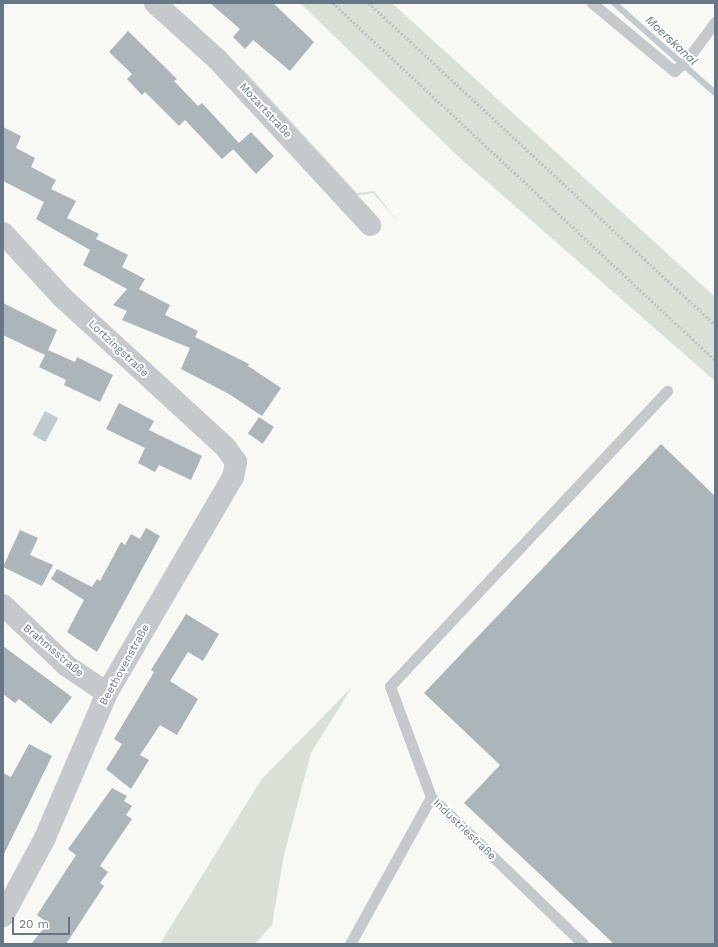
<!DOCTYPE html>
<html>
<head>
<meta charset="utf-8">
<style>
	body { margin:0 }
	#map { position:relative; width:718px; height:947px; overflow:hidden; background:#f8f8f5; font-family:"Work Sans",sans-serif }
	div>[style] { position:absolute }
	.green>* { inset:0; background:#d9e0d6 }
	.water>* { inset:0; background:#c0cacf; transform-origin:0 0 }
	.stream>* { height:6px; margin:-3px; padding:0 3px; transform-origin:3px; border-radius:3px; background:#c0cacf }
	.building>* { inset:0; background:#acb5ba; transform-origin:0 0 }
	.path>* { height:2.5px; margin-top:-1.25px; transform-origin:0; background:repeating-linear-gradient(90deg,#bfc1c3 0 2px,transparent 0 4px) }
	.service>* { height:11px; margin:-5.5px; padding:0 5.5px; transform-origin:5.5px; border-radius:5.5px; background:#c5c9cc }
	.minor>* { height:22px; margin:-11px; padding:0 11px; transform-origin:11px; border-radius:11px; background:#c5c9cc }
	span { translate:-50% -50%; white-space:nowrap; text-align:center; line-height:1.15; -webkit-text-stroke:4px #fff; paint-order:stroke }
	.street-label { font-size:11px; color:#667887 }
	.water-label { font-size:12px; color:#627983; font-style:italic }
	.frame { position:absolute; inset:0; border:4px solid #667887; pointer-events:none }
	.scale { position:absolute; left:12px; top:917px; width:58px; height:18px; box-sizing:border-box; border:2px solid #667887; border-top:0; padding-left:5px; font-size:12px; line-height:14px; white-space:nowrap; color:#667887; -webkit-text-stroke:3px #fff; paint-order:stroke }
</style>
</head>
<body>
<div id="map">
	<div class="green">
		<i style="clip-path:polygon(300px 3px,392px 3px,715px 297px,715px 381px,461px 159px)"></i>
		<i style="clip-path:polygon(243px 69px,357px 193px,374px 191px,398px 222px,373px 193px,356px 196px,240px 71px)"></i>
		<i style="clip-path:polygon(352px 687px,311px 753px,284px 855px,272px 925px,255px 944px,160px 944px,261px 780px)"></i>
	</div>
	<div class="water">
		<i style="left:45px;top:411px;width:15px;height:27px;rotate:28deg"></i>
	</div>
	<div class="stream">
		<i style="left:614px;top:3px;width:135px;rotate:41.7deg"></i>
	</div>
	<div class="building">
		<i style="clip-path:polygon(210px 3px,273px 3px,314px 42px,290px 71px,253px 40px,245px 49px,233px 37px,240px 29px)"></i>
		<i style="clip-path:polygon(128px 31px,177px 79px,174px 81px,198px 106px,202px 103px,239px 143px,251px 132px,274px 156px,256px 174px,233px 149px,237px 146px,222px 159px,185px 120px,179px 126px,145px 92px,142px 95px,127px 79px,132px 74px,109px 52px)"></i>
		<i style="clip-path:polygon(3px 127px,21px 136px,16px 148px,35px 158px,31px 167px,56px 180px,51px 189px,76px 201px,67px 218px,99px 234px,96px 239px,128px 255px,122px 267px,145px 279px,139px 289px,170px 305px,165px 315px,198px 331px,195px 337px,249px 364px,248px 366px,281px 388px,262px 416px,229px 394px,181px 369px,190px 348px,122px 320px,127px 311px,113px 305px,127px 289px,83px 265px,90px 250px,36px 219px,44px 202px,3px 181px)"></i>
		<i style="clip-path:polygon(3px 303px,57px 330px,48px 350px,75px 362px,77px 357px,113px 375px,100px 402px,64px 385px,66px 380px,39px 367px,45px 355px,3px 335px)"></i>
		<i style="clip-path:polygon(119px 403px,154px 421px,149px 430px,202px 456px,191px 480px,159px 465px,155px 472px,138px 463px,145px 448px,106px 429px)"></i>
		<i style="left:259px;top:417px;width:18px;height:20px;rotate:34deg"></i>
		<i style="clip-path:polygon(661px 444px,715px 496px,715px 944px,614px 944px,464px 803px,500px 765px,424px 693px)"></i>
		<i style="clip-path:polygon(146px 528px,160px 536px,97px 652px,67px 632px,84px 600px,51px 579px,57px 569px,92px 587px,97px 579px,100px 581px,121px 542px,125px 545px,131px 534px,140px 539px)"></i>
		<i style="clip-path:polygon(20px 530px,38px 538px,30px 555px,53px 565px,42px 586px,3px 567px)"></i>
		<i style="clip-path:polygon(186px 614px,219px 634px,203px 661px,188px 652px,170px 681px,198px 699px,177px 735px,160px 725px,140px 755px,149px 760px,131px 789px,106px 769px,122px 744px,114px 739px,154px 672px,151px 670px)"></i>
		<i style="clip-path:polygon(3px 646px,72px 697px,51px 724px,19px 699px,15px 703px,3px 694px)"></i>
		<i style="clip-path:polygon(29px 744px,52px 756px,3px 856px,3px 773px,11px 777px)"></i>
		<i style="clip-path:polygon(112px 788px,127px 796px,124px 801px,132px 806px,126px 815px,132px 819px,100px 866px,108px 872px,100px 883px,104px 886px,66px 944px,31px 944px,48px 923px,37px 915px,76px 855px,68px 849px)"></i>
	</div>
	<div class="path">
		<i style="left:333px;top:3px;width:523px;rotate:43.06deg"></i>
		<i style="left:369px;top:3px;width:473px;rotate:42.9deg"></i>
	</div>
	<div class="service">
		<i style="left:592px;top:3px;width:107px;rotate:39.7deg"></i>
		<i style="left:674px;top:71px;width:16px;rotate:-40deg"></i>
		<i style="left:686px;top:61px;width:49px;rotate:-53.4deg"></i>
		<i style="left:431px;top:797px;width:118px;rotate:-110.3deg"></i>
		<i style="left:390px;top:686px;width:405px;rotate:-46.8deg"></i>
		<i style="left:350px;top:944px;width:168px;rotate:-61.1deg"></i>
		<i style="left:431px;top:797px;width:211px;rotate:44deg"></i>
	</div>
	<div class="minor">
		<i style="left:155px;top:3px;width:84px;rotate:42.1deg"></i>
		<i style="left:217px;top:59px;width:226px;rotate:47.3deg"></i>
		<i style="left:3px;top:233px;width:87px;rotate:47.3deg"></i>
		<i style="left:62px;top:297px;width:223px;rotate:42.6deg"></i>
		<i style="left:226px;top:448px;width:17px;rotate:54deg"></i>
		<i style="left:236px;top:462px;width:15px;rotate:101deg"></i>
		<i style="left:233px;top:477px;width:250px;rotate:120.3deg"></i>
		<i style="left:107px;top:693px;width:158px;rotate:113.2deg"></i>
		<i style="left:45px;top:838px;width:89px;rotate:118.3deg"></i>
		<i style="left:3px;top:605px;width:88px;rotate:43.6deg"></i>
		<i style="left:67px;top:666px;width:48px;rotate:34deg"></i>
	</div>
	<div class="street-label">
		<span style="left:265px;top:111px;rotate:47deg">Mozartstraße</span>
		<span style="left:118px;top:349px;rotate:43deg">Lortzingstraße</span>
		<span style="left:53px;top:651px;rotate:40deg">Brahmsstraße</span>
		<span style="left:125px;top:665px;rotate:-61deg">Beethovenstraße</span>
		<span style="left:464px;top:830px;rotate:44deg">Industriestraße</span>
	</div>
	<div class="water-label">
		<span style="left:671px;top:41px;rotate:43deg">Moerskanal</span>
	</div>
	<div class="frame"></div>
	<div class="scale">20 m</div>
</div>
</body>
</html>
